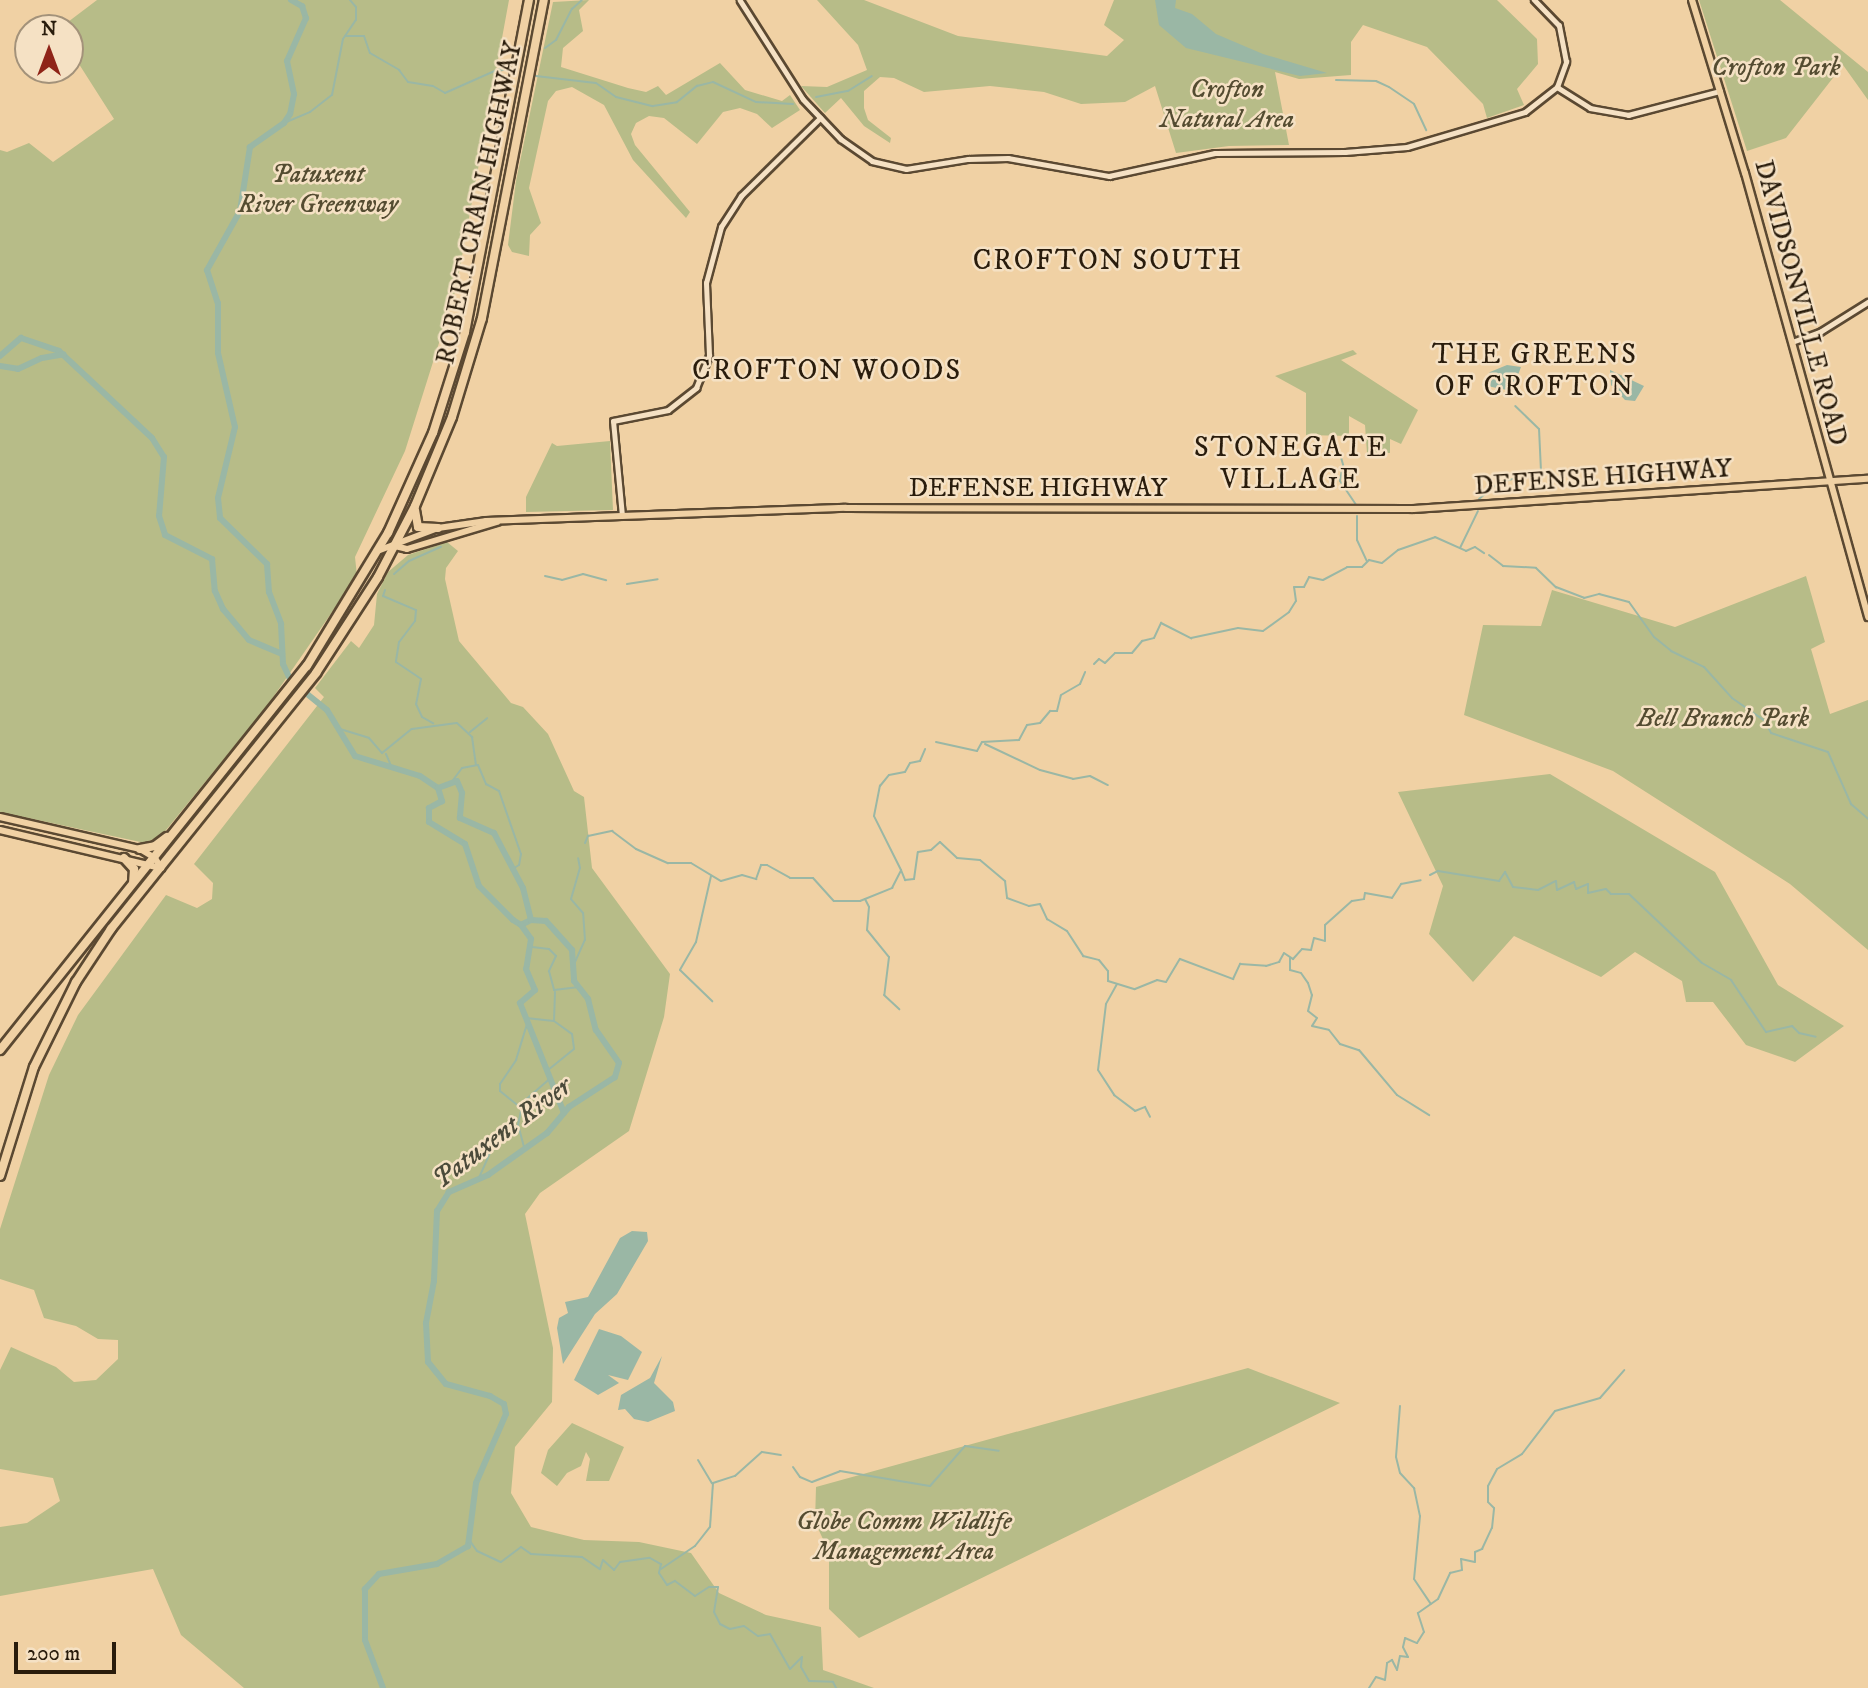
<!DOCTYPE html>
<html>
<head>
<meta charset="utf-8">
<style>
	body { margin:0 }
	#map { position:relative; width:1868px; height:1688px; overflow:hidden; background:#f0d1a4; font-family:"IM FELL DW Pica",serif }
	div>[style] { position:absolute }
	.green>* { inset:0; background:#b7bc88 }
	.water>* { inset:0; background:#9ab7a5 }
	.stream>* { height:2px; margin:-1px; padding:0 1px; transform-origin:1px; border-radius:1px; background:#9ab7a5 }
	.river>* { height:6px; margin:-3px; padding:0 3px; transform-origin:3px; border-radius:3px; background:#9ab7a5 }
	.roads { filter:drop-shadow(2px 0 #5b4932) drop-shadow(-2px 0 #5b4932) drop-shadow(0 2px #5b4932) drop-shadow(0 -2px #5b4932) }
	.minor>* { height:4.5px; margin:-2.25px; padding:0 2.25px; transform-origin:2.25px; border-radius:2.25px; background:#f5e1c4 }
	.major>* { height:6px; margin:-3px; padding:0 3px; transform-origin:3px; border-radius:3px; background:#f0d1a4 }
	.highway>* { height:8px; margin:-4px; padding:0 4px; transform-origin:4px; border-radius:4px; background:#f0d1a4 }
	span { translate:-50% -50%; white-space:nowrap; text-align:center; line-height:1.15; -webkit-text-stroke:5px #f5e1c4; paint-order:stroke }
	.park-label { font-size:26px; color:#544c31; font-style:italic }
	.street-label { font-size:26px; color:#291c0c }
	.neighbourhood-label { font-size:28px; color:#291c0c; letter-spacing:2px }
	.water-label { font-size:28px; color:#4b4a3a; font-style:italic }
	.north { position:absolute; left:14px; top:14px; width:70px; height:70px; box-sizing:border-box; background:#f5e1c4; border:2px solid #a3927a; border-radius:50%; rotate:0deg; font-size:19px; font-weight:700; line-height:28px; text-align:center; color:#291c0c }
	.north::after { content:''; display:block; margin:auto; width:24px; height:32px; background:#8f2418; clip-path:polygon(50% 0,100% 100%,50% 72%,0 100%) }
	.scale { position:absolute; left:14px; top:1642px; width:102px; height:32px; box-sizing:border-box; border:4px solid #291c0c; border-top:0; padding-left:9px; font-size:21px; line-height:24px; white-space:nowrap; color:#291c0c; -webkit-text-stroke:5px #f5e1c4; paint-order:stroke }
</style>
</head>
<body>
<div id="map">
	<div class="green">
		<i style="clip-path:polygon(97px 0,509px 0,456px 289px,405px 451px,355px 557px,357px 576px,267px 706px,162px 835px,145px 843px,0 812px,0 150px,7px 152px,29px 143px,53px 162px,114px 119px,70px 50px,70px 28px,60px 28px)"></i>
		<i style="clip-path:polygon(589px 0,579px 10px,583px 31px,563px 48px,561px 67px,628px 88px,646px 92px,658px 86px,666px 95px,720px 63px,745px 90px,782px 101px,790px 95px,800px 110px,772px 128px,757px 114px,740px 108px,723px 112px,697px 144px,664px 118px,649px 116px,636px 123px,631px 134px,635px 145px,690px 212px,686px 218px,633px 160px,604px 105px,572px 87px,556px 91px,548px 101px,529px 188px,541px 223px,530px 235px,529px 256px,512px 252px,508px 245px,516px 181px,553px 2px)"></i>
		<i style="clip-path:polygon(817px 0,864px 0,958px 36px,1107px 56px,1124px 40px,1104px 25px,1114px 0,1497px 0,1537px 39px,1538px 64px,1517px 89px,1524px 105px,1487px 118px,1483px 104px,1427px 47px,1363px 25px,1351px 42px,1351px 75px,1299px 79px,1275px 72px,1289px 145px,1229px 146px,1176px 153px,1155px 86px,1125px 102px,1081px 104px,1044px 92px,990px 86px,924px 92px,894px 78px,880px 77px,864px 91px,864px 108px,868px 120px,891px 138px,890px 143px,864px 126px,841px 98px,825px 113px,801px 86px,827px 87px,867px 70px,858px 45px)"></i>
		<i style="clip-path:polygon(1699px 0,1780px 0,1868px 72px,1868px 100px,1843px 65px,1786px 138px,1747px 151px)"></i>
		<i style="clip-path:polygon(1353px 350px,1357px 354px,1341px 360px,1418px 410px,1401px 444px,1390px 439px,1390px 453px,1367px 453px,1365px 425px,1349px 416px,1349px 436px,1306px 435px,1306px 393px,1275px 376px)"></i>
		<i style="clip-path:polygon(610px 441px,613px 510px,526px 512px,526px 497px,552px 443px,557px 446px)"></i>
		<i style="clip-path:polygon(447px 542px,458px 551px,446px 568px,445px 579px,459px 641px,511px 703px,523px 707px,548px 734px,574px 791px,584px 797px,592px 868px,670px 974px,664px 1017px,629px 1131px,540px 1193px,525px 1214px,553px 1348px,552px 1402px,515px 1447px,511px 1493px,531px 1527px,584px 1540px,639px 1542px,691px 1553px,719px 1593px,766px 1615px,821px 1627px,823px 1670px,874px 1688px,244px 1688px,181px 1635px,153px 1569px,0 1596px,0 1527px,27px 1523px,60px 1501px,53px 1478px,0 1469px,0 1370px,11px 1347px,56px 1367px,74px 1382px,96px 1380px,118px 1359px,118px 1340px,98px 1339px,76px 1326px,44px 1318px,34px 1290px,0 1279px,0 1229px,49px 1075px,78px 1015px,166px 895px,197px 908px,212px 899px,213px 883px,194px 864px,324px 697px,315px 688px,351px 641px,359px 648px,374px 625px,377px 594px,388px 572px,408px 555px)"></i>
		<i style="clip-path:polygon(1806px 576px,1825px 642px,1811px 649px,1830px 714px,1868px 700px,1868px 950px,1790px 884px,1613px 771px,1464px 715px,1483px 625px,1541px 626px,1552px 590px,1675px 627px)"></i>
		<i style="clip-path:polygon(1550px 774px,1715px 872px,1778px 985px,1844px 1026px,1795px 1062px,1746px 1045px,1713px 1002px,1686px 1002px,1682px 981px,1635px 952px,1601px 977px,1514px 936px,1473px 982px,1429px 934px,1443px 886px,1398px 792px)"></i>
		<i style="clip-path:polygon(1248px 1368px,1340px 1403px,859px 1638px,829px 1609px,829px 1552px,815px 1522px,816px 1487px)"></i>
		<i style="clip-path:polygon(572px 1423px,624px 1447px,609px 1481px,586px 1481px,590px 1459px,586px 1452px,581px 1466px,567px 1473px,557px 1486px,541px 1473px,548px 1450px)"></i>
	</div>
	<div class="water">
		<i style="clip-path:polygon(1155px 0,1176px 0,1175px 8px,1192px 14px,1216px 34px,1263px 54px,1327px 73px,1300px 76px,1186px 48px,1159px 25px)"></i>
		<i style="clip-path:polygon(1507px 365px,1521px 367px,1512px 391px,1482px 385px,1490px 372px)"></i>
		<i style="clip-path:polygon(1610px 370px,1644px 386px,1635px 401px,1625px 400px,1611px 385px)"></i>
		<i style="clip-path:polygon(632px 1231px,647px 1232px,648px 1241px,617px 1294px,595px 1314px,563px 1364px,557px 1328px,559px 1318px,568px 1313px,565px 1302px,588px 1297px,620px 1238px)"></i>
		<i style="clip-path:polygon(599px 1329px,621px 1336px,642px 1352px,628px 1380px,608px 1375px,619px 1383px,598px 1395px,574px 1380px)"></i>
		<i style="clip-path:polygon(662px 1356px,654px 1383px,673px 1402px,675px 1411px,648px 1422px,634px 1419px,625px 1409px,618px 1410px,621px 1395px,650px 1378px)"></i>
	</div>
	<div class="stream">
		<i style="left:345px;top:36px;width:19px"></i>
		<i style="left:364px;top:36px;width:18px;rotate:71deg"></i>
		<i style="left:370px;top:53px;width:34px;rotate:30deg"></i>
		<i style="left:399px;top:70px;width:15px;rotate:53deg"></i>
		<i style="left:408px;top:82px;width:25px;rotate:9deg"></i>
		<i style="left:433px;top:86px;width:14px;rotate:30deg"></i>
		<i style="left:445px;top:93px;width:71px;rotate:-24deg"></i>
		<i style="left:545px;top:48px;width:14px;rotate:-36deg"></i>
		<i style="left:556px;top:40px;width:35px;rotate:-63deg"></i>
		<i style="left:572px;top:9px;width:13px;rotate:-42deg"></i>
		<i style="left:497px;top:71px;width:12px;rotate:-9deg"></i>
		<i style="left:536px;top:76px;width:60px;rotate:6.7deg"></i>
		<i style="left:596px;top:83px;width:24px;rotate:35deg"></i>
		<i style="left:616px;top:97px;width:38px;rotate:14deg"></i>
		<i style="left:653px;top:106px;width:24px;rotate:-9deg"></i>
		<i style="left:677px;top:102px;width:26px;rotate:-39deg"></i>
		<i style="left:697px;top:86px;width:16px;rotate:-14deg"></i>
		<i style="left:713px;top:82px;width:47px;rotate:24.9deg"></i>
		<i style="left:756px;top:102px;width:37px;rotate:3deg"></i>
		<i style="left:1336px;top:80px;width:40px;rotate:1.4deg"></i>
		<i style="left:1376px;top:81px;width:14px;rotate:25deg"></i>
		<i style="left:1389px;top:87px;width:30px;rotate:34deg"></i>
		<i style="left:1414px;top:104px;width:29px;rotate:65deg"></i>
		<i style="left:816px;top:97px;width:33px;rotate:-11deg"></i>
		<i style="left:848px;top:91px;width:28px;rotate:-32deg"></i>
		<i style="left:284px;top:123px;width:28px;rotate:-23deg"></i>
		<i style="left:310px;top:112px;width:28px;rotate:-38deg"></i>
		<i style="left:332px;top:95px;width:57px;rotate:-78.9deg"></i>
		<i style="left:343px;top:39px;width:23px;rotate:-56deg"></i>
		<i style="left:356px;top:20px;width:13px;rotate:-90deg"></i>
		<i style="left:356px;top:7px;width:9px;rotate:-131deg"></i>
		<i style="left:1338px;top:447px;width:19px;rotate:74deg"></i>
		<i style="left:1343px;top:465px;width:16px;rotate:101deg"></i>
		<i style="left:1340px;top:481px;width:29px;rotate:56deg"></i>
		<i style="left:1479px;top:499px;width:25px;rotate:-40deg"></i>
		<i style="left:1498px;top:483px;width:45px;rotate:-15.6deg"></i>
		<i style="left:1541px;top:471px;width:42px;rotate:-92.7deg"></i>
		<i style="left:1539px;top:429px;width:33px;rotate:-136deg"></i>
		<i style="left:1357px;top:516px;width:24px;rotate:90deg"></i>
		<i style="left:1357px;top:540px;width:23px;rotate:65deg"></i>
		<i style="left:1460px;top:548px;width:41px;rotate:-64.1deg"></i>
		<i style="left:1489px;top:555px;width:18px;rotate:38deg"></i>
		<i style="left:1503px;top:566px;width:33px;rotate:3deg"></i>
		<i style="left:1536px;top:568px;width:28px;rotate:44deg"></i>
		<i style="left:1556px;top:587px;width:30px;rotate:21deg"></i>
		<i style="left:1584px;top:598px;width:16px;rotate:-15deg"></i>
		<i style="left:1599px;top:594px;width:31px;rotate:15deg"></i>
		<i style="left:1629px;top:602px;width:43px;rotate:54.5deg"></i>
		<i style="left:1654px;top:637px;width:22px;rotate:39deg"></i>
		<i style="left:1671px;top:651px;width:37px;rotate:26deg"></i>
		<i style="left:1704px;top:667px;width:42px;rotate:47.9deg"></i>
		<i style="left:1732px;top:698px;width:40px;rotate:34.9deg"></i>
		<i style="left:1765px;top:721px;width:13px;rotate:63deg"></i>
		<i style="left:1771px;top:733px;width:60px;rotate:18.4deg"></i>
		<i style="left:1828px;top:752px;width:57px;rotate:66.1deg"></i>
		<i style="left:1851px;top:804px;width:23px;rotate:41deg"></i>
		<i style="left:394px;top:574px;width:20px;rotate:-41deg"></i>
		<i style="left:409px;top:561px;width:35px;rotate:-24deg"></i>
		<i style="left:545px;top:576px;width:17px;rotate:13deg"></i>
		<i style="left:562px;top:580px;width:22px;rotate:-16deg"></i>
		<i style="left:583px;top:574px;width:24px;rotate:15deg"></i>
		<i style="left:627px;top:584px;width:31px;rotate:-9deg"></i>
		<i style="left:385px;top:590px;width:6px;rotate:108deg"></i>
		<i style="left:383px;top:596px;width:36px;rotate:23deg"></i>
		<i style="left:416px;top:610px;width:11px;rotate:95deg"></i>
		<i style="left:415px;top:621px;width:26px;rotate:127deg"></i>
		<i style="left:399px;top:642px;width:20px;rotate:99deg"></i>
		<i style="left:396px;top:662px;width:30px;rotate:34deg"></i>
		<i style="left:421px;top:679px;width:25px;rotate:101deg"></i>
		<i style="left:416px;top:704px;width:14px;rotate:65deg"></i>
		<i style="left:422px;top:717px;width:13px;rotate:29deg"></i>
		<i style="left:1094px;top:664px;width:7px;rotate:-45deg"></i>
		<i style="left:1099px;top:659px;width:7px;rotate:34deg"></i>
		<i style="left:1105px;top:663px;width:14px;rotate:-45deg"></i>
		<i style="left:1115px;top:653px;width:17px"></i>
		<i style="left:1132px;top:653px;width:16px;rotate:-50deg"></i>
		<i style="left:1142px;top:641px;width:12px;rotate:-14deg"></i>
		<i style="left:1154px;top:638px;width:17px;rotate:-65deg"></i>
		<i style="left:1161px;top:623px;width:34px;rotate:27deg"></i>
		<i style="left:1191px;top:638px;width:48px;rotate:-12deg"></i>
		<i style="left:1238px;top:628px;width:25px;rotate:7deg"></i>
		<i style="left:1263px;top:631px;width:32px;rotate:-36deg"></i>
		<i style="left:1289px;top:612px;width:13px;rotate:-58deg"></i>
		<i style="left:1296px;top:601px;width:14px;rotate:-98deg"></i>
		<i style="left:1294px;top:587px;width:10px"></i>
		<i style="left:1304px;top:587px;width:11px;rotate:-63deg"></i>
		<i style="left:1309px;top:577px;width:14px;rotate:12deg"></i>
		<i style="left:1323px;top:580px;width:27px;rotate:-28deg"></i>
		<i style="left:1347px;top:567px;width:15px"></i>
		<i style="left:1362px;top:567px;width:10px;rotate:-45deg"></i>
		<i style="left:1369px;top:560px;width:13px;rotate:13deg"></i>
		<i style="left:1382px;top:563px;width:21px;rotate:-39deg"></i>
		<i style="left:1398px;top:550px;width:39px;rotate:-19deg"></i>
		<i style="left:1435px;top:537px;width:34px;rotate:24deg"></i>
		<i style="left:1466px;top:551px;width:10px;rotate:-24deg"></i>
		<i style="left:1475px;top:547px;width:11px;rotate:34deg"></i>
		<i style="left:340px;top:729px;width:30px;rotate:17deg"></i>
		<i style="left:369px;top:738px;width:20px;rotate:49deg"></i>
		<i style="left:382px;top:753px;width:38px;rotate:-39deg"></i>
		<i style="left:412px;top:729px;width:45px;rotate:-7.6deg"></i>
		<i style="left:457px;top:723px;width:21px;rotate:43deg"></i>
		<i style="left:472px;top:737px;width:28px;rotate:82deg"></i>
		<i style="left:470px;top:732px;width:22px;rotate:-39deg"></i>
		<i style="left:936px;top:742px;width:42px;rotate:12.4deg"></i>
		<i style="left:977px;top:751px;width:10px;rotate:-61deg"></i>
		<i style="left:982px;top:742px;width:37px;rotate:-3deg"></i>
		<i style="left:1019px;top:740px;width:17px;rotate:-62deg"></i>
		<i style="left:1027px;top:725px;width:13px;rotate:-9deg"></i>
		<i style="left:1040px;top:723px;width:16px;rotate:-50deg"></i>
		<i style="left:1050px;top:711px;width:7px"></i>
		<i style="left:1057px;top:711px;width:16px;rotate:-76deg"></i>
		<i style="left:1061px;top:695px;width:22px;rotate:-30deg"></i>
		<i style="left:1080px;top:684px;width:13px;rotate:-67deg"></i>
		<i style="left:985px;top:744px;width:61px;rotate:25.3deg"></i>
		<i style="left:1040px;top:770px;width:34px;rotate:15deg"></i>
		<i style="left:1073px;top:779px;width:17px;rotate:-10deg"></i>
		<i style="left:1090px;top:776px;width:20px;rotate:27deg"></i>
		<i style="left:386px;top:754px;width:13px;rotate:67deg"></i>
		<i style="left:453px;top:780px;width:15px;rotate:-53deg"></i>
		<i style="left:462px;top:768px;width:16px;rotate:-11deg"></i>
		<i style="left:478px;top:765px;width:21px;rotate:67deg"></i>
		<i style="left:486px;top:784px;width:15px;rotate:28deg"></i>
		<i style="left:499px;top:791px;width:67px;rotate:70.8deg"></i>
		<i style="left:521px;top:854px;width:11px;rotate:100deg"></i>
		<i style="left:519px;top:865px;width:9px;rotate:148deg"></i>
		<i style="left:585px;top:843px;width:8px;rotate:-67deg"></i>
		<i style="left:588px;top:836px;width:25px;rotate:-12deg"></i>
		<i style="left:612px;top:831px;width:30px;rotate:37deg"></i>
		<i style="left:636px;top:849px;width:35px;rotate:24deg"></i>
		<i style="left:668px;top:863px;width:23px"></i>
		<i style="left:691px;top:863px;width:35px;rotate:31deg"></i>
		<i style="left:721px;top:881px;width:22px;rotate:-16deg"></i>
		<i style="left:742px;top:875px;width:15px;rotate:16deg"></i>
		<i style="left:756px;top:879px;width:15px;rotate:-70deg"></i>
		<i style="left:761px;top:865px;width:6px"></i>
		<i style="left:767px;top:865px;width:26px;rotate:29deg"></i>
		<i style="left:790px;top:878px;width:23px"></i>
		<i style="left:813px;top:878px;width:31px;rotate:48deg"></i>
		<i style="left:834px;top:901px;width:26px"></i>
		<i style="left:860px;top:901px;width:35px;rotate:-22deg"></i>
		<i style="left:892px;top:888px;width:20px;rotate:-63deg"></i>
		<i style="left:901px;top:870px;width:60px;rotate:-116.6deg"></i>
		<i style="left:874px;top:816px;width:31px;rotate:-79deg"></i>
		<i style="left:880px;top:786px;width:14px;rotate:-51deg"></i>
		<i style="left:889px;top:775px;width:16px;rotate:-11deg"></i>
		<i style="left:905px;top:772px;width:10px;rotate:-61deg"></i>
		<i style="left:910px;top:763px;width:10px;rotate:-11deg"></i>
		<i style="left:920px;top:761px;width:13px;rotate:-67deg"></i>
		<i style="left:901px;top:870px;width:11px;rotate:68deg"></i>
		<i style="left:905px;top:880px;width:9px;rotate:-6deg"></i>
		<i style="left:914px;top:879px;width:27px;rotate:-82deg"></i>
		<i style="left:918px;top:852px;width:13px;rotate:-9deg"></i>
		<i style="left:931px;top:850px;width:12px;rotate:-42deg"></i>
		<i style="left:940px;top:842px;width:23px;rotate:43deg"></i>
		<i style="left:957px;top:858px;width:23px;rotate:5deg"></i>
		<i style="left:980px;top:860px;width:33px;rotate:40deg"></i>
		<i style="left:1005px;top:881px;width:17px;rotate:83deg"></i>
		<i style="left:1007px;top:898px;width:23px;rotate:20deg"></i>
		<i style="left:1029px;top:906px;width:11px;rotate:-10deg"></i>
		<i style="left:1040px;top:904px;width:17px;rotate:65deg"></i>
		<i style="left:1047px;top:919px;width:23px;rotate:31deg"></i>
		<i style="left:1067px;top:931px;width:30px;rotate:57deg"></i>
		<i style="left:1083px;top:956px;width:16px;rotate:14deg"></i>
		<i style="left:1099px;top:960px;width:14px;rotate:51deg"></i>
		<i style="left:1108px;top:971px;width:10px;rotate:90deg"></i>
		<i style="left:1108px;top:981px;width:28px;rotate:17deg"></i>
		<i style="left:1135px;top:989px;width:24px;rotate:-22deg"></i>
		<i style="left:1157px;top:980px;width:9px;rotate:13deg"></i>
		<i style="left:1166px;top:982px;width:27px;rotate:-59deg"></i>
		<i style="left:1180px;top:959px;width:57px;rotate:20.7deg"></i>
		<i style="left:1233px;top:979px;width:17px;rotate:-65deg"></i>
		<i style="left:1240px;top:964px;width:26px;rotate:4deg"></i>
		<i style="left:1266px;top:966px;width:14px;rotate:-17deg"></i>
		<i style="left:1279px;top:962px;width:10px;rotate:-61deg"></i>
		<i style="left:1284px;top:953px;width:11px;rotate:34deg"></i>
		<i style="left:1293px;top:959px;width:13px;rotate:-48deg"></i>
		<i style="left:1302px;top:949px;width:9px;rotate:6deg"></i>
		<i style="left:1311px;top:950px;width:12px;rotate:-76deg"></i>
		<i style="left:1314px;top:938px;width:11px;rotate:15deg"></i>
		<i style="left:1325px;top:941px;width:16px;rotate:-90deg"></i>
		<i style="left:1325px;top:925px;width:36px;rotate:-42deg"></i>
		<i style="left:1352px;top:901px;width:12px;rotate:-9deg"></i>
		<i style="left:1364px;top:899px;width:6px;rotate:-81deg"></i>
		<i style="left:1365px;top:893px;width:27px;rotate:10deg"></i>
		<i style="left:1392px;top:898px;width:17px;rotate:-57deg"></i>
		<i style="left:1401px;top:884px;width:20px;rotate:-11deg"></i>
		<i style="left:1430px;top:875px;width:9px;rotate:-27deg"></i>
		<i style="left:1438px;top:871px;width:62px;rotate:9.3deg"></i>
		<i style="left:1499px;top:881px;width:11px;rotate:-56deg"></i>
		<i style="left:1505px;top:872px;width:17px;rotate:62deg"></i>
		<i style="left:1513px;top:887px;width:25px;rotate:7deg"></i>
		<i style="left:1538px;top:890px;width:20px;rotate:-27deg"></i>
		<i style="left:1556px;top:881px;width:9px;rotate:84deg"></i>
		<i style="left:1557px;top:890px;width:19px;rotate:-25deg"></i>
		<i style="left:1574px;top:882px;width:7px;rotate:74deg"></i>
		<i style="left:1576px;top:889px;width:13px;rotate:-23deg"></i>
		<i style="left:1588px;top:884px;width:9px;rotate:90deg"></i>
		<i style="left:1588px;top:893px;width:18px;rotate:-13deg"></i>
		<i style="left:1606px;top:889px;width:7px;rotate:45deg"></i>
		<i style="left:1611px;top:894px;width:18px"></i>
		<i style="left:1629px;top:894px;width:100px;rotate:43.4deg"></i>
		<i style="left:1702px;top:963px;width:34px;rotate:30deg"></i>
		<i style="left:1731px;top:980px;width:63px;rotate:56.1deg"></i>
		<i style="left:1766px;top:1032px;width:27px;rotate:-13deg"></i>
		<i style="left:1792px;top:1026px;width:10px;rotate:45deg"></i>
		<i style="left:1799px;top:1033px;width:17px;rotate:13deg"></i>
		<i style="left:711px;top:876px;width:68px;rotate:102.8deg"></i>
		<i style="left:696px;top:942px;width:32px;rotate:120deg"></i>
		<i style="left:680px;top:970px;width:45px;rotate:44.1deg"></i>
		<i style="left:865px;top:899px;width:9px;rotate:63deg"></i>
		<i style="left:869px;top:907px;width:23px;rotate:95deg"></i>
		<i style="left:867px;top:930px;width:35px;rotate:51deg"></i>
		<i style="left:889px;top:957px;width:38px;rotate:97deg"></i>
		<i style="left:884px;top:995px;width:21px;rotate:43deg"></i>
		<i style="left:532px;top:947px;width:17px;rotate:7deg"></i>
		<i style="left:549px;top:949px;width:10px;rotate:45deg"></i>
		<i style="left:556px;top:956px;width:17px;rotate:115deg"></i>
		<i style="left:549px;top:971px;width:20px;rotate:75deg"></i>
		<i style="left:554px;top:990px;width:23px;rotate:-7deg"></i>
		<i style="left:1290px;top:958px;width:12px;rotate:90deg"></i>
		<i style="left:1290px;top:970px;width:11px;rotate:15deg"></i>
		<i style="left:1301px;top:973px;width:12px;rotate:55deg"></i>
		<i style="left:1308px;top:983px;width:13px;rotate:72deg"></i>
		<i style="left:1312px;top:995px;width:16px;rotate:104deg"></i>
		<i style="left:1308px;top:1011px;width:11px;rotate:38deg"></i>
		<i style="left:1317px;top:1018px;width:9px;rotate:122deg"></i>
		<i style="left:1312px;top:1026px;width:17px;rotate:13deg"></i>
		<i style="left:1329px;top:1030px;width:18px;rotate:52deg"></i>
		<i style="left:1340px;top:1044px;width:20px;rotate:18deg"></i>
		<i style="left:1359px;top:1050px;width:59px;rotate:49.8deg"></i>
		<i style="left:1397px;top:1095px;width:38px;rotate:32deg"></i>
		<i style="left:575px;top:962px;width:24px;rotate:-66deg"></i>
		<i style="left:585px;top:940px;width:27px;rotate:-94deg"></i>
		<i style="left:583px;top:913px;width:18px;rotate:-131deg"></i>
		<i style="left:571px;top:899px;width:32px;rotate:-74deg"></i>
		<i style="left:580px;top:868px;width:10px;rotate:-101deg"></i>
		<i style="left:1117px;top:984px;width:23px;rotate:119deg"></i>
		<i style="left:1106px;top:1004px;width:66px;rotate:96.9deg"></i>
		<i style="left:1098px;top:1070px;width:30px;rotate:57deg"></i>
		<i style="left:1114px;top:1095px;width:26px;rotate:37deg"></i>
		<i style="left:1135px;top:1111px;width:11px;rotate:-22deg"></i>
		<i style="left:1145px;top:1107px;width:11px;rotate:63deg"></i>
		<i style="left:526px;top:1018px;width:28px;rotate:6deg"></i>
		<i style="left:554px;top:1021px;width:22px;rotate:36deg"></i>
		<i style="left:572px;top:1034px;width:15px;rotate:82deg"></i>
		<i style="left:574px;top:1049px;width:33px;rotate:141deg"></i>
		<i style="left:554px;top:1021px;width:29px;rotate:-88deg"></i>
		<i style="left:521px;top:1108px;width:27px;rotate:-141deg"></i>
		<i style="left:500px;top:1091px;width:7px;rotate:-90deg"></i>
		<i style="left:500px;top:1084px;width:29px;rotate:-56deg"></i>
		<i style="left:516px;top:1060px;width:38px;rotate:-73deg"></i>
		<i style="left:524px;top:1147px;width:23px;rotate:-105deg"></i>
		<i style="left:518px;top:1125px;width:24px;rotate:-78deg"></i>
		<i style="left:523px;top:1102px;width:37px;rotate:-41deg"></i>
		<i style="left:478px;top:1180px;width:34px;rotate:-66deg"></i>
		<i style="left:492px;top:1149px;width:33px;rotate:-38deg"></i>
		<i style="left:1400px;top:1406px;width:51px;rotate:94.5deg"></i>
		<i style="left:1396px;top:1457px;width:16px;rotate:76deg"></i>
		<i style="left:1400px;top:1473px;width:21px;rotate:47deg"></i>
		<i style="left:1414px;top:1488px;width:29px;rotate:78deg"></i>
		<i style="left:1420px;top:1516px;width:63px;rotate:95.4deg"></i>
		<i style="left:1414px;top:1579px;width:30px;rotate:56deg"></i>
		<i style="left:698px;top:1460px;width:27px;rotate:59deg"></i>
		<i style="left:793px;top:1467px;width:12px;rotate:55deg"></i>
		<i style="left:800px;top:1477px;width:13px;rotate:23deg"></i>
		<i style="left:812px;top:1482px;width:30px;rotate:-21deg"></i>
		<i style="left:840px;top:1471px;width:91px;rotate:9.5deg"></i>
		<i style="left:930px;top:1486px;width:53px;rotate:-48.8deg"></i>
		<i style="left:965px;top:1446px;width:34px;rotate:8deg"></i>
		<i style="left:470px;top:1541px;width:12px;rotate:55deg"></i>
		<i style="left:477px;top:1551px;width:26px;rotate:25deg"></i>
		<i style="left:501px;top:1562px;width:25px;rotate:-37deg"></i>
		<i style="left:521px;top:1547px;width:12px;rotate:35deg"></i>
		<i style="left:531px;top:1554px;width:51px;rotate:3.4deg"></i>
		<i style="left:582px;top:1557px;width:22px;rotate:34deg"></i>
		<i style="left:600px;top:1569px;width:9px;rotate:-72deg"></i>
		<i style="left:603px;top:1560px;width:15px;rotate:42deg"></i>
		<i style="left:614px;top:1570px;width:10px;rotate:-53deg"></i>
		<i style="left:620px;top:1562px;width:30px;rotate:-8deg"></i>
		<i style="left:650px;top:1558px;width:13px;rotate:29deg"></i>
		<i style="left:661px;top:1564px;width:9px;rotate:103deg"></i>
		<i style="left:659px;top:1573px;width:14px;rotate:56deg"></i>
		<i style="left:667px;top:1585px;width:9px;rotate:-27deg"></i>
		<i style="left:675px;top:1581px;width:25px;rotate:37deg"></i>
		<i style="left:695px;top:1596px;width:17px;rotate:-33deg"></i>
		<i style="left:709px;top:1587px;width:9px"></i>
		<i style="left:718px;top:1587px;width:25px;rotate:99deg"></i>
		<i style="left:714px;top:1612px;width:13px;rotate:63deg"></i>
		<i style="left:720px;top:1624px;width:11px;rotate:27deg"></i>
		<i style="left:730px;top:1629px;width:14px;rotate:-12deg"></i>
		<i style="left:744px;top:1626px;width:17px;rotate:36deg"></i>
		<i style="left:758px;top:1636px;width:12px;rotate:-9deg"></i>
		<i style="left:770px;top:1634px;width:40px;rotate:60.3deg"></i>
		<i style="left:790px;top:1669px;width:17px;rotate:-45deg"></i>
		<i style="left:802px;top:1657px;width:10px;rotate:96deg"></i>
		<i style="left:801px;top:1667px;width:16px;rotate:60deg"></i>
		<i style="left:809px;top:1681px;width:24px;rotate:2deg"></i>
		<i style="left:833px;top:1682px;width:7px;rotate:63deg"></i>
		<i style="left:661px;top:1569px;width:41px;rotate:-34.1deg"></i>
		<i style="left:695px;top:1546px;width:24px;rotate:-52deg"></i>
		<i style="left:710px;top:1527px;width:44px;rotate:-86.1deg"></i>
		<i style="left:713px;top:1483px;width:23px;rotate:-18deg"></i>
		<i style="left:735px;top:1476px;width:36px;rotate:-42deg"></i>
		<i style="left:762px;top:1452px;width:19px;rotate:9deg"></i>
		<i style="left:1369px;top:1688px;width:13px;rotate:-58deg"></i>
		<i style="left:1376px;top:1677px;width:9px;rotate:18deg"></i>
		<i style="left:1385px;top:1680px;width:17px;rotate:-83deg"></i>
		<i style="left:1387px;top:1663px;width:6px;rotate:-31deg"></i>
		<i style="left:1392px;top:1660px;width:11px;rotate:63deg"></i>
		<i style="left:1397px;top:1670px;width:14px;rotate:-78deg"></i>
		<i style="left:1400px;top:1656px;width:8px;rotate:7deg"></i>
		<i style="left:1408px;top:1657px;width:11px;rotate:-117deg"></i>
		<i style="left:1403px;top:1647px;width:9px;rotate:-77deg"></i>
		<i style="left:1405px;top:1638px;width:13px;rotate:23deg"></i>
		<i style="left:1417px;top:1643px;width:13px;rotate:-58deg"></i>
		<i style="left:1424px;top:1632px;width:20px;rotate:-108deg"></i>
		<i style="left:1418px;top:1613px;width:24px;rotate:-35deg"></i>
		<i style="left:1438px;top:1599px;width:29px;rotate:-65deg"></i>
		<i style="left:1450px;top:1573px;width:12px;rotate:-14deg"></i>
		<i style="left:1462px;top:1570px;width:11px;rotate:-95deg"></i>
		<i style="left:1461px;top:1559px;width:14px;rotate:12deg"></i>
		<i style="left:1475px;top:1562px;width:10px;rotate:-90deg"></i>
		<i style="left:1475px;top:1552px;width:8px;rotate:-23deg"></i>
		<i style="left:1482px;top:1549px;width:23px;rotate:-65deg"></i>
		<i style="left:1492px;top:1528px;width:20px;rotate:-84deg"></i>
		<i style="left:1494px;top:1508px;width:8px;rotate:-135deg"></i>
		<i style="left:1488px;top:1502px;width:16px;rotate:-90deg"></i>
		<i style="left:1488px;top:1486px;width:19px;rotate:-62deg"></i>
		<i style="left:1497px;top:1469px;width:29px;rotate:-31deg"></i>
		<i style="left:1522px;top:1454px;width:54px;rotate:-52.5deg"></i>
		<i style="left:1555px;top:1411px;width:47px;rotate:-16.1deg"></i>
		<i style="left:1600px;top:1398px;width:37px;rotate:-49deg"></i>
	</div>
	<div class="river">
		<i style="left:291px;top:0;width:13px;rotate:29deg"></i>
		<i style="left:302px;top:6px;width:13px;rotate:72deg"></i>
		<i style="left:306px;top:18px;width:47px;rotate:113.8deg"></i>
		<i style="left:287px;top:61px;width:34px;rotate:78deg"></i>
		<i style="left:294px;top:94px;width:20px;rotate:101deg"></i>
		<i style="left:290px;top:114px;width:11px;rotate:124deg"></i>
		<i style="left:284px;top:123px;width:42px;rotate:144.8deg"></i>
		<i style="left:250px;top:147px;width:65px;rotate:98.9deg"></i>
		<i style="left:240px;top:211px;width:68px;rotate:119.2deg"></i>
		<i style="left:207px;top:270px;width:35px;rotate:72deg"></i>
		<i style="left:218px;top:303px;width:50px;rotate:90deg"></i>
		<i style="left:218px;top:353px;width:76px;rotate:77.1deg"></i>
		<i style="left:235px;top:427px;width:73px;rotate:103.5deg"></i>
		<i style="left:218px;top:498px;width:20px;rotate:84deg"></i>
		<i style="left:220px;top:518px;width:66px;rotate:44.4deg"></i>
		<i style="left:267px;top:564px;width:28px;rotate:86deg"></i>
		<i style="left:269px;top:592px;width:34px;rotate:69deg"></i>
		<i style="left:281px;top:624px;width:40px;rotate:87.1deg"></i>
		<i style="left:283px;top:664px;width:19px;rotate:65deg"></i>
		<i style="left:291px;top:681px;width:46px;rotate:38.9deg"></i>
		<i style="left:327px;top:710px;width:54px;rotate:58.7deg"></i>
		<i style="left:355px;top:756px;width:68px;rotate:17.1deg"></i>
		<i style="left:420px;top:776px;width:22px;rotate:34deg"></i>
		<i style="left:438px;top:788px;width:14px;rotate:73deg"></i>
		<i style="left:442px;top:801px;width:15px;rotate:152deg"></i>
		<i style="left:429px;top:808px;width:14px;rotate:90deg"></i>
		<i style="left:429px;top:822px;width:42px;rotate:31.4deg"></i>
		<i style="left:465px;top:844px;width:44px;rotate:71.6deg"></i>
		<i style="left:479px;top:886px;width:48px;rotate:45deg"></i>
		<i style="left:513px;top:920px;width:9px;rotate:32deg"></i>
		<i style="left:521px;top:925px;width:11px;rotate:-27deg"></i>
		<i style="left:531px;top:920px;width:15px;rotate:4deg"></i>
		<i style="left:546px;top:921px;width:39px;rotate:48deg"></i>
		<i style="left:572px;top:950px;width:31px;rotate:86deg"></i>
		<i style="left:574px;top:981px;width:23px;rotate:52deg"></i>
		<i style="left:588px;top:999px;width:32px;rotate:76deg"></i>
		<i style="left:596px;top:1030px;width:40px;rotate:55.1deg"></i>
		<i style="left:619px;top:1063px;width:15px;rotate:106deg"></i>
		<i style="left:615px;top:1077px;width:55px;rotate:146.9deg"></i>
		<i style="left:569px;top:1107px;width:34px;rotate:130deg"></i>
		<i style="left:547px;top:1133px;width:72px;rotate:144.6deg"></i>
		<i style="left:488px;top:1175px;width:43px;rotate:156.4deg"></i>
		<i style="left:449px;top:1192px;width:22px;rotate:122deg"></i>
		<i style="left:437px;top:1211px;width:70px;rotate:92.5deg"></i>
		<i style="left:434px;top:1281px;width:43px;rotate:100.8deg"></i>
		<i style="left:426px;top:1323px;width:39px;rotate:87deg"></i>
		<i style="left:428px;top:1362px;width:28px;rotate:51deg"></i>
		<i style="left:446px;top:1384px;width:46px;rotate:15.3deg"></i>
		<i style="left:490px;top:1396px;width:16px;rotate:30deg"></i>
		<i style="left:504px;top:1404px;width:10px;rotate:79deg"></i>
		<i style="left:506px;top:1414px;width:75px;rotate:113.5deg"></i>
		<i style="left:476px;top:1483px;width:64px;rotate:97.2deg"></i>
		<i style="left:468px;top:1546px;width:36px;rotate:150deg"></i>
		<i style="left:437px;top:1564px;width:59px;rotate:170.2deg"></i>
		<i style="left:379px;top:1574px;width:21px;rotate:133deg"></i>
		<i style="left:365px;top:1589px;width:51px;rotate:90deg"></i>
		<i style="left:365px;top:1640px;width:51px;rotate:69.4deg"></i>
		<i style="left:0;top:356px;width:28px;rotate:-41deg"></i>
		<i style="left:21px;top:338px;width:40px;rotate:18.9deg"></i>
		<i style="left:59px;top:351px;width:127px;rotate:43.1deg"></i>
		<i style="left:152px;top:438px;width:22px;rotate:58deg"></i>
		<i style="left:164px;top:457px;width:59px;rotate:94.8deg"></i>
		<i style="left:159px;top:516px;width:20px;rotate:72deg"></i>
		<i style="left:165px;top:535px;width:53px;rotate:27.1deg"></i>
		<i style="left:212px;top:559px;width:32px;rotate:85deg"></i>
		<i style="left:215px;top:591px;width:20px;rotate:66deg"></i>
		<i style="left:223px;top:609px;width:40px;rotate:50deg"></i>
		<i style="left:249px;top:640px;width:36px;rotate:23deg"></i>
		<i style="left:0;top:366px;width:18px;rotate:9deg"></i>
		<i style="left:18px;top:369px;width:26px;rotate:-25deg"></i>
		<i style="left:42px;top:358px;width:22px;rotate:-10deg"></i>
		<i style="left:438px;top:788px;width:20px;rotate:-20deg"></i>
		<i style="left:457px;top:781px;width:13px;rotate:67deg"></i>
		<i style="left:462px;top:793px;width:25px;rotate:95deg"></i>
		<i style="left:460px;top:818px;width:37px;rotate:24deg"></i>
		<i style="left:494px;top:833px;width:62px;rotate:62.2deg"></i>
		<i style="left:523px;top:888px;width:33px;rotate:76deg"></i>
		<i style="left:521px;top:925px;width:17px;rotate:54deg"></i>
		<i style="left:531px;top:939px;width:30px;rotate:99deg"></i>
		<i style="left:526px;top:969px;width:23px;rotate:67deg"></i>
		<i style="left:535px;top:990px;width:20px;rotate:139deg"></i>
		<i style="left:520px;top:1003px;width:118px;rotate:68.2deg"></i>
	</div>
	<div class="roads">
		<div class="minor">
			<i style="left:740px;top:0;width:117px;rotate:57.5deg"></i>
			<i style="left:803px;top:99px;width:55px;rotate:46.5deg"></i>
			<i style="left:841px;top:139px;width:38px;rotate:35deg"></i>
			<i style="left:872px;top:161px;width:35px;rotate:13deg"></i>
			<i style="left:906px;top:169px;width:63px;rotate:-9.2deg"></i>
			<i style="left:968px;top:159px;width:40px;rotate:-1.4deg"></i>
			<i style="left:1008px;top:158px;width:103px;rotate:10.1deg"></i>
			<i style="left:1109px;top:176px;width:108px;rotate:-12.2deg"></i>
			<i style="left:1215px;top:153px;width:130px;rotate:-0.4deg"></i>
			<i style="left:1345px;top:152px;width:62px;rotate:-4.6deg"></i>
			<i style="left:1407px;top:147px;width:123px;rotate:-16.5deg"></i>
			<i style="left:1525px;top:112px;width:41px;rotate:-38deg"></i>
			<i style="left:1557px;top:87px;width:27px;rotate:-70deg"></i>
			<i style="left:1566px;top:62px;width:37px;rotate:-101deg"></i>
			<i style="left:1559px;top:26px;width:36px;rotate:-134deg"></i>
			<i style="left:1557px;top:87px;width:39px;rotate:32deg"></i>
			<i style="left:1590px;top:108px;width:39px;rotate:10deg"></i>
			<i style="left:1628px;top:115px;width:95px;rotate:-14.6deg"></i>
			<i style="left:1792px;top:342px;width:30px;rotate:-20deg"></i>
			<i style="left:1820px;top:332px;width:57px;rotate:-32deg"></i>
			<i style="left:622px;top:516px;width:95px;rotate:-95.4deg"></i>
			<i style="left:613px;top:421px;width:56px;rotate:-11.3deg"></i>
			<i style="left:668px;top:410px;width:36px;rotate:-38deg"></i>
			<i style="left:696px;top:388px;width:35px;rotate:-68deg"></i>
			<i style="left:709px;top:355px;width:72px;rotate:-92.4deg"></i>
			<i style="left:706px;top:283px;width:58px;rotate:-75deg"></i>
			<i style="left:721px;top:227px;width:37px;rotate:-57deg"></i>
			<i style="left:741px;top:196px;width:111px;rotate:-44.6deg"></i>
		</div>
		<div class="major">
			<i style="left:1692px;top:0;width:181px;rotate:73deg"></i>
			<i style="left:1745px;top:173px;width:461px;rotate:74.5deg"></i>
			<i style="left:395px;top:546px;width:12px;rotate:14deg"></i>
			<i style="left:407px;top:549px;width:94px;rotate:-16.7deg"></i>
			<i style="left:380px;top:550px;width:62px;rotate:-20.8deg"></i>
			<i style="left:438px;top:528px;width:49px;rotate:-8.3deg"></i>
			<i style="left:486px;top:521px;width:360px;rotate:-2.1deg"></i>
			<i style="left:846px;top:508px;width:567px;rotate:0.1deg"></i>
			<i style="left:1413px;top:509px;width:456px;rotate:-3.8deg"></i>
			<i style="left:0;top:817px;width:144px;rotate:12.9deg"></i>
			<i style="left:140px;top:849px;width:17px;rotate:31deg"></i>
			<i style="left:155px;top:858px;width:12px;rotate:59deg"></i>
			<i style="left:0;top:830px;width:165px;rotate:13.3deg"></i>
		</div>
		<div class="highway">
			<i style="left:415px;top:510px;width:17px;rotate:80deg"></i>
			<i style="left:418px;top:527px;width:20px;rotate:3deg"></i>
			<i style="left:140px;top:849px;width:15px;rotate:-11deg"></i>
			<i style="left:155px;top:846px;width:15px;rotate:-37deg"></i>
			<i style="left:124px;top:858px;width:15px;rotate:48deg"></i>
			<i style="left:134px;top:869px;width:13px;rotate:94deg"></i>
			<i style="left:0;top:1050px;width:492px;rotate:-51.4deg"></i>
			<i style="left:307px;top:666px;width:156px;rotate:-58.7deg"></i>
			<i style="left:388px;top:533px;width:110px;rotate:-65.8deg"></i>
			<i style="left:433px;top:433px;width:106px;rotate:-72.4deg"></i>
			<i style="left:465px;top:332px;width:338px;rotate:-79.1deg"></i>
			<i style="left:0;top:1176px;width:114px;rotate:-72.7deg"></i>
			<i style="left:34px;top:1067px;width:95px;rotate:-63.7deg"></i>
			<i style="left:76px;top:982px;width:64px;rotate:-56.6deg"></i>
			<i style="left:111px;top:929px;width:328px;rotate:-51.3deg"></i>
			<i style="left:316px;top:673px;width:114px;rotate:-57.1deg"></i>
			<i style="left:378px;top:577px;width:80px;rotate:-62.5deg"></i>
			<i style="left:415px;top:506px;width:96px;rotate:-67.4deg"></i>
			<i style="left:452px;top:417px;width:103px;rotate:-73.1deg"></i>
			<i style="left:482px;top:318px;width:324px;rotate:-79deg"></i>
		</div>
	</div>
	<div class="park-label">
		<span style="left:1776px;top:68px">Crofton Park</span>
		<span style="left:1227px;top:105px">Crofton<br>Natural Area</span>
		<span style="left:318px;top:190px">Patuxent<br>River Greenway</span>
		<span style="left:1723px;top:719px">Bell Branch Park</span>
		<span style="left:904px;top:1537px">Globe Comm Wildlife<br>Management Area</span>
	</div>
	<div class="street-label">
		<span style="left:480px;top:203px;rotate:-78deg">ROBERT CRAIN HIGHWAY</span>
		<span style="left:1800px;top:303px;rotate:75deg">DAVIDSONVILLE ROAD</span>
		<span style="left:1603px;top:478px;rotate:-4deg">DEFENSE HIGHWAY</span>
		<span style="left:1038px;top:489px">DEFENSE HIGHWAY</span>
	</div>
	<div class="neighbourhood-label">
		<span style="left:1108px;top:261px">CROFTON SOUTH</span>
		<span style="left:1535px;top:371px">THE GREENS<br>OF CROFTON</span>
		<span style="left:827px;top:371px">CROFTON WOODS</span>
		<span style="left:1291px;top:464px">STONEGATE<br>VILLAGE</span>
	</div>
	<div class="water-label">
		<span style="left:502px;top:1133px;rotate:-37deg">Patuxent River</span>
	</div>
	<div class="north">N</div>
	<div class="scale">200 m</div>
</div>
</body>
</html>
